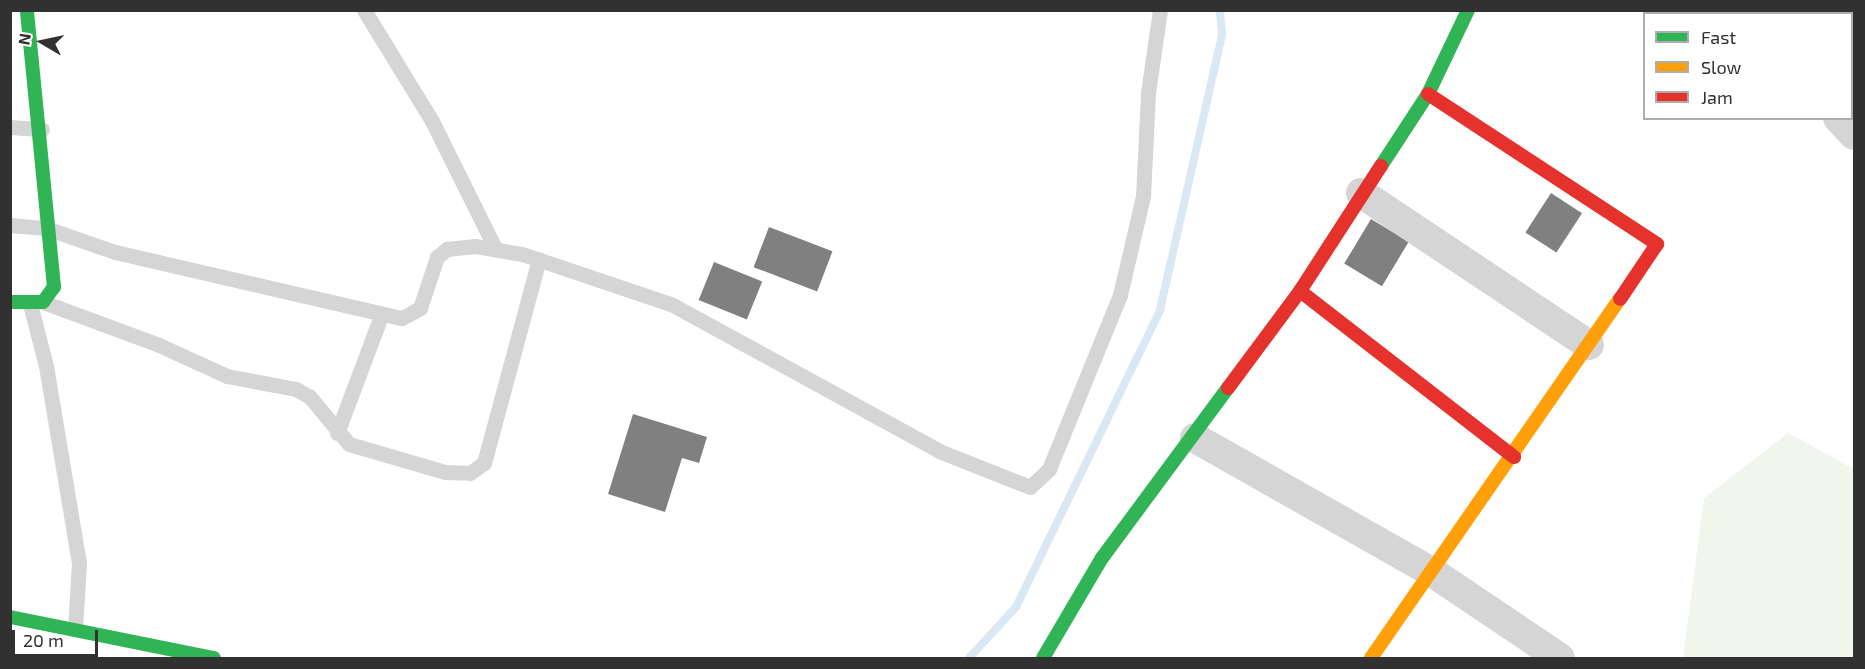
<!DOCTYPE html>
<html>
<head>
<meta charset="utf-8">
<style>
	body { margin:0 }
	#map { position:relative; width:1865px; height:669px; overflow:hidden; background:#fff; font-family:"Exo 2",sans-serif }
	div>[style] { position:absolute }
	.green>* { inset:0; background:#f1f6ed }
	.stream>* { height:8px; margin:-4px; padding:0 4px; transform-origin:4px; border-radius:4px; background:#dae8f4 }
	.building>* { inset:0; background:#808080; transform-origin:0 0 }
	.lane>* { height:15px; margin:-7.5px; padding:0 7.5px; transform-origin:7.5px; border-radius:7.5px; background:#d5d5d5 }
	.street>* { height:30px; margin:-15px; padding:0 15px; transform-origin:15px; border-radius:15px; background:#d5d5d5 }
	.fast>* { height:14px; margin:-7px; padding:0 7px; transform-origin:7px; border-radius:7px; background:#30b455 }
	.slow>* { height:14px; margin:-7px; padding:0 7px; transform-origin:7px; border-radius:7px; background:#ff9f0a }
	.jam>* { height:14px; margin:-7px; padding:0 7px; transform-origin:7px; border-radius:7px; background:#e5322d }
	span { translate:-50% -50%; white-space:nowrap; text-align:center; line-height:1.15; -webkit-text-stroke:6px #fff; paint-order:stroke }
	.frame { position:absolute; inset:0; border:12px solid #313131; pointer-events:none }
	.legend { position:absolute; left:1643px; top:12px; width:210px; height:108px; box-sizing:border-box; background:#fff; border:2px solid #adadad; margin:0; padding:8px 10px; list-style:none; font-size:18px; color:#313131 }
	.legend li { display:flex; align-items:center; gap:12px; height:30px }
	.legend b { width:30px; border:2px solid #adadad }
	.north { position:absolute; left:12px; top:12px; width:60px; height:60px; -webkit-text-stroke:4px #fff; paint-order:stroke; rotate:279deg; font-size:16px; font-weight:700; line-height:24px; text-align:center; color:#313131 }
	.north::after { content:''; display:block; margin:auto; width:21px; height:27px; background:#313131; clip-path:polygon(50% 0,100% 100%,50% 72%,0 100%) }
	.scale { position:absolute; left:12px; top:630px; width:86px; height:27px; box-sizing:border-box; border:3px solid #313131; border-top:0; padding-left:8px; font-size:18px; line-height:21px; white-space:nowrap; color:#313131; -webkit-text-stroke:4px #fff; paint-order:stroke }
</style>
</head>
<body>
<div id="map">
	<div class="green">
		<i style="clip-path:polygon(1788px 433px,1854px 469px,1854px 658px,1683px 658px,1704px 498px)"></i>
	</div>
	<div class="stream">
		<i style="left:969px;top:658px;width:69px;rotate:-47.3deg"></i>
		<i style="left:1016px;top:607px;width:330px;rotate:-64.1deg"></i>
		<i style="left:1160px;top:310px;width:283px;rotate:-77.3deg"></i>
		<i style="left:1222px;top:34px;width:24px;rotate:-95deg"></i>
	</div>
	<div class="building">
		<i style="left:1551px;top:193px;width:37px;height:47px;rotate:33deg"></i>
		<i style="left:1371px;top:219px;width:44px;height:52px;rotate:31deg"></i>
		<i style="left:769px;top:227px;width:68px;height:43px;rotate:21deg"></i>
		<i style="left:714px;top:262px;width:52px;height:41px;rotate:22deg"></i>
		<i style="clip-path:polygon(633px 414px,707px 437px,699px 463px,682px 458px,665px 512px,608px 494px)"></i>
	</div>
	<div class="lane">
		<i style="left:364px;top:10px;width:130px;rotate:58.5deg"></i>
		<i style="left:432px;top:121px;width:144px;rotate:63.6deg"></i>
		<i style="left:10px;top:127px;width:32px;rotate:4deg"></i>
		<i style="left:10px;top:225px;width:36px;rotate:5deg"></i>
		<i style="left:46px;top:228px;width:73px;rotate:19.2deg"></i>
		<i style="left:115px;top:252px;width:294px;rotate:13deg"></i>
		<i style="left:402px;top:318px;width:21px;rotate:-29deg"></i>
		<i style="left:420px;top:308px;width:54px;rotate:-71.6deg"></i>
		<i style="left:437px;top:257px;width:13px;rotate:-39deg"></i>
		<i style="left:447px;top:249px;width:28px;rotate:-6deg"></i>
		<i style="left:475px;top:246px;width:48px;rotate:9.7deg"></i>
		<i style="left:522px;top:254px;width:157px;rotate:18.6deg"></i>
		<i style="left:671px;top:304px;width:306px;rotate:28.7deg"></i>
		<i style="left:939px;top:451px;width:98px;rotate:21.6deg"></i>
		<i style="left:1030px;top:487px;width:26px;rotate:-43deg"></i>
		<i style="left:1049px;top:469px;width:188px;rotate:-67.8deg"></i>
		<i style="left:1120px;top:295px;width:102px;rotate:-76.9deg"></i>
		<i style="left:1143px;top:196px;width:103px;rotate:-87.2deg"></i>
		<i style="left:1148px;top:93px;width:84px;rotate:-81.8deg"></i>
		<i style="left:43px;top:302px;width:124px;rotate:20.3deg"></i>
		<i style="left:159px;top:345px;width:75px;rotate:24.5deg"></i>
		<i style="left:227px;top:376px;width:70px;rotate:10.7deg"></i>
		<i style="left:296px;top:389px;width:16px;rotate:30deg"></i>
		<i style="left:310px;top:397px;width:61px;rotate:50.3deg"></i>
		<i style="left:349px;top:444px;width:100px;rotate:16.3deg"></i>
		<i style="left:445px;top:472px;width:25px;rotate:2deg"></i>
		<i style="left:470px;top:473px;width:17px;rotate:-36deg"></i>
		<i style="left:484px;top:463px;width:211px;rotate:-74.9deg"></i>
		<i style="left:30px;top:304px;width:64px;rotate:75.5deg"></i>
		<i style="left:46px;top:366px;width:200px;rotate:80.5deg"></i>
		<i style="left:79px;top:563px;width:65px;rotate:93.5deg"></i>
		<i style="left:337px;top:433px;width:125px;rotate:-69.4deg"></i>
	</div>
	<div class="street">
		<i style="left:1724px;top:10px;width:6px;rotate:45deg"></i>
		<i style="left:1838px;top:118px;width:23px;rotate:47deg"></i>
		<i style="left:1361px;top:193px;width:274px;rotate:33.7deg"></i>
		<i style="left:1195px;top:438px;width:272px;rotate:29.5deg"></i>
		<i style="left:1432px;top:572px;width:154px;rotate:33.9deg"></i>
	</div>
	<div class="fast">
		<i style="left:1381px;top:166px;width:86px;rotate:-56.9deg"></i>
		<i style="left:1428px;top:94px;width:93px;rotate:-64.5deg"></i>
		<i style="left:10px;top:302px;width:33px"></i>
		<i style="left:43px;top:302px;width:19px;rotate:-54deg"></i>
		<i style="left:54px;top:287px;width:278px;rotate:-95.6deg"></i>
		<i style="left:10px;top:617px;width:208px;rotate:11.4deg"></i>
		<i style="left:1043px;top:658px;width:116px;rotate:-59.5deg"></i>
		<i style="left:1102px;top:558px;width:212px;rotate:-53.5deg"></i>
	</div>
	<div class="slow">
		<i style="left:1371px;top:658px;width:437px;rotate:-55.3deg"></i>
	</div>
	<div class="jam">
		<i style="left:1428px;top:94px;width:274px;rotate:33.2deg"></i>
		<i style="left:1657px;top:244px;width:66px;rotate:123.9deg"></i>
		<i style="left:1300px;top:291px;width:271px;rotate:37.8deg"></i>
		<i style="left:1228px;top:388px;width:121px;rotate:-53.4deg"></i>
		<i style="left:1300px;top:291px;width:149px;rotate:-57.1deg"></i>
	</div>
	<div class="frame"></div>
	<ul class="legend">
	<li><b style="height:8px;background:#30b455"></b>Fast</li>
	<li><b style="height:8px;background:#ff9f0a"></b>Slow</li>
	<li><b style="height:8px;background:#e5322d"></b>Jam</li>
	</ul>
	<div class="north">N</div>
	<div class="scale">20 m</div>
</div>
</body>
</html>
